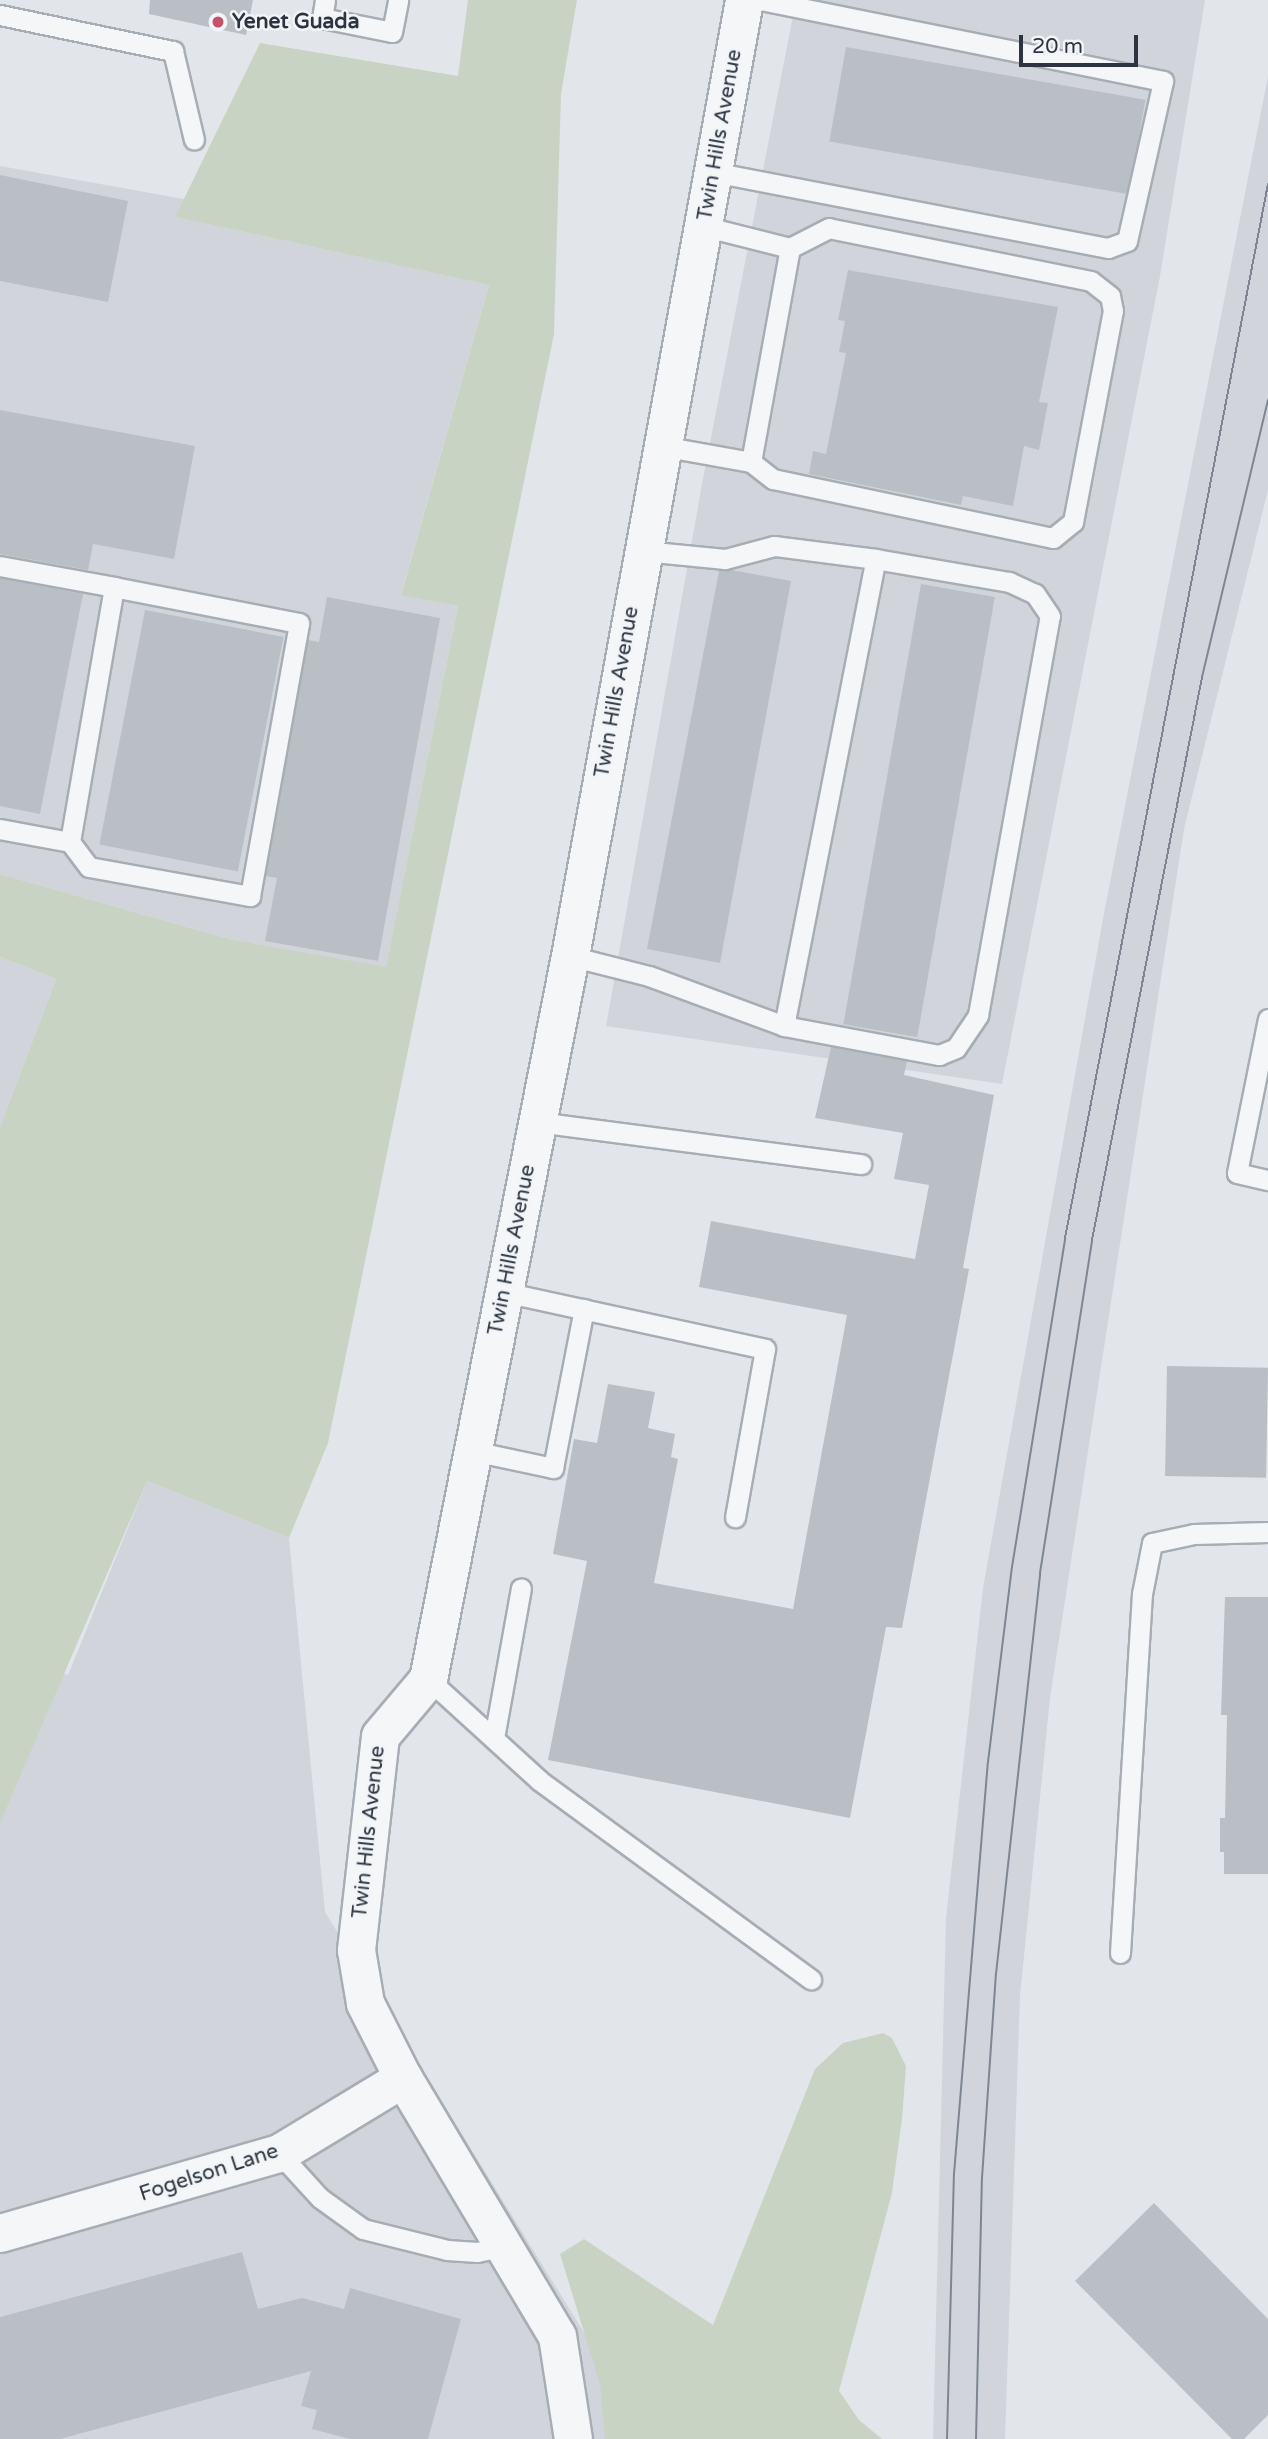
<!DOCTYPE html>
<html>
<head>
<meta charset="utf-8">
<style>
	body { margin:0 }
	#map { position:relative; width:1268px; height:2439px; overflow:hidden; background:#e2e6ea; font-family:"Varela Round",sans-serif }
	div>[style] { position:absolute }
	.built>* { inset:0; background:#d1d5db }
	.green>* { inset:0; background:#c9d3c4 }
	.building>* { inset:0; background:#babfc6; transform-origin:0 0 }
	.roads { filter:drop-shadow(2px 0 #a7adb4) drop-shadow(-2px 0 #a7adb4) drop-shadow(0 2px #a7adb4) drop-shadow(0 -2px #a7adb4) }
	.lane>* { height:19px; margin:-9.5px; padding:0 9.5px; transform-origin:9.5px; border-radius:9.5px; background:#f5f6f8 }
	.street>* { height:37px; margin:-18.5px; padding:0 18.5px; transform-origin:18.5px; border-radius:18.5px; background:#f5f6f8 }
	.tram>* { height:2px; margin:-1px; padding:0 1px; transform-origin:1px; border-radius:1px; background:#7d8692 }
	.dots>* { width:19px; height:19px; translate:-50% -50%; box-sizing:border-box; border:4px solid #f2f4f7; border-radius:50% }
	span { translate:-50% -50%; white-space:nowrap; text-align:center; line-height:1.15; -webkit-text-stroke:5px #f2f4f7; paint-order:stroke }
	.poi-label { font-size:21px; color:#2b3440; font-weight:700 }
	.left { translate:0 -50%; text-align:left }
	.street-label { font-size:21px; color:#2b3440 }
	.scale { position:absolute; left:1019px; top:35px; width:119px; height:32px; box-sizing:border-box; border:4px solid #2b3440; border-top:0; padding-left:9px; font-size:21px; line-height:24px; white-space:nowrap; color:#2b3440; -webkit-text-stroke:5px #f2f4f7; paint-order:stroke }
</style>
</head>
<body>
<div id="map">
	<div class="built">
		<i style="clip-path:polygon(796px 0,1205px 0,1160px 276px,1002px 1084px,606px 1026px,702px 484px)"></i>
		<i style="clip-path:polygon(1268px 76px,1268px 490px,1184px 829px,1050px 1698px,1020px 1996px,1005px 2439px,933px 2439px,946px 1918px,983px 1588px,1104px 913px)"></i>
		<i style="clip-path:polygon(0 166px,184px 199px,176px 217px,489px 285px,401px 594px,458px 606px,386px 968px,229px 939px,0 874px)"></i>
		<i style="clip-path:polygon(0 957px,56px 979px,0 1127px)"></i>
		<i style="clip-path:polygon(147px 1481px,289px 1538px,325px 1912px,588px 2339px,713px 2439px,0 2439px,0 1652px,68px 1675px)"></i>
	</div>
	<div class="green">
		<i style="clip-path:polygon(468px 0,577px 0,561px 94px,554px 334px,328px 1443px,289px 1538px,147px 1481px,0 1823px,0 1127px,56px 979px,0 957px,0 874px,229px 939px,386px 967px,458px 606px,401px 595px,489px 285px,175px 217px,260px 43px,458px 76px)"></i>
		<i style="clip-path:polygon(883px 2033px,892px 2038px,906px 2066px,902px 2119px,892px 2193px,839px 2391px,859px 2420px,882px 2439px,605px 2439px,600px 2384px,560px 2254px,584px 2239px,713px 2325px,815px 2069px,843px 2043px)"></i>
	</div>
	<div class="building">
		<i style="clip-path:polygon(150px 0,253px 0,246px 35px,149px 14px)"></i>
		<i style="left:846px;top:47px;width:304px;height:96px;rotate:10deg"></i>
		<i style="clip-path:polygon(0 175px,128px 201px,108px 302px,0 281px)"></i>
		<i style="clip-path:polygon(848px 270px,1058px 307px,1039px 402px,1048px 403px,1039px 450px,1024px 446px,1013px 506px,963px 496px,961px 505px,809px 474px,813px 451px,826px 454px,846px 353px,839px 352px,845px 321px,838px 320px)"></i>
		<i style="clip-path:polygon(0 410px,195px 446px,174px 559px,93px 544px,88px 570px,0 554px)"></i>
		<i style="clip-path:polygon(732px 570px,791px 581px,720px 963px,647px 949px,719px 571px)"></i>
		<i style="clip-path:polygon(0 578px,83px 594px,40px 814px,0 806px)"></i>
		<i style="left:921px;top:584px;width:75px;height:447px;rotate:10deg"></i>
		<i style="clip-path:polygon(327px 597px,440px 618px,378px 961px,265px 941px,277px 878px,266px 876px,308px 640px,319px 642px)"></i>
		<i style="left:145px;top:610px;width:141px;height:239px;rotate:11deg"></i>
		<i style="clip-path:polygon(831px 1047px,907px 1061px,904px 1075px,994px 1095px,963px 1268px,969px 1269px,902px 1628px,886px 1627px,850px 1818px,548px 1760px,587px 1561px,553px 1554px,574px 1439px,597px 1443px,608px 1384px,655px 1392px,648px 1428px,675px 1434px,671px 1457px,678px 1459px,654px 1583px,793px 1609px,847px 1315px,699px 1287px,711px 1221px,915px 1259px,929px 1185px,894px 1179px,903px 1133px,815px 1118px)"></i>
		<i style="left:1167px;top:1366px;width:101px;height:110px;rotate:1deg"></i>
		<i style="clip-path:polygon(1225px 1597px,1268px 1597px,1268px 1874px,1224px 1874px,1224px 1852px,1220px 1852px,1220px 1818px,1225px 1818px,1227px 1715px,1221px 1715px)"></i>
		<i style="clip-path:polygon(1154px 2203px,1268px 2319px,1268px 2415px,1244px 2439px,1232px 2439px,1075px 2281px)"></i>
		<i style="clip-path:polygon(242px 2252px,258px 2309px,302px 2298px,344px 2309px,350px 2288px,461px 2319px,428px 2439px,350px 2439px,312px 2429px,317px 2410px,301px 2406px,311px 2371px,60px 2439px,0 2439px,0 2317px)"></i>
	</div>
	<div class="roads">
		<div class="lane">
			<i style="left:325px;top:0;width:18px;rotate:99deg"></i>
			<i style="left:322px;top:18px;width:71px;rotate:11.3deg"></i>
			<i style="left:392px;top:32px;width:33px;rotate:-79deg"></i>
			<i style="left:0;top:15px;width:177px;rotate:11.8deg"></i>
			<i style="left:173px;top:51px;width:91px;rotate:76.7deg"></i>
			<i style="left:713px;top:172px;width:402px;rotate:10.9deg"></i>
			<i style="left:1108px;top:248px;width:20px;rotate:-20deg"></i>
			<i style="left:1127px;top:241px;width:164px;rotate:-77.3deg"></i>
			<i style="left:1163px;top:81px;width:410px;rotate:-168.6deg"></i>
			<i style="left:662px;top:446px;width:90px;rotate:10.2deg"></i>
			<i style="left:751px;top:462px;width:218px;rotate:-79.7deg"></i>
			<i style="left:790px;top:248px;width:90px;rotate:-165.8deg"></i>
			<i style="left:751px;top:462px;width:28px;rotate:38deg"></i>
			<i style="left:773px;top:479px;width:286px;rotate:11.9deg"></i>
			<i style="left:1053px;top:538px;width:26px;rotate:-39deg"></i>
			<i style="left:1073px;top:522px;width:215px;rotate:-79.3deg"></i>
			<i style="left:1113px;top:311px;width:15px;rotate:-101deg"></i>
			<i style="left:1110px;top:296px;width:24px;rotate:-142deg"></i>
			<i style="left:1091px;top:281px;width:267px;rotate:-168.6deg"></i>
			<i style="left:829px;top:228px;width:44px;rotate:152.9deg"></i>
			<i style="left:0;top:566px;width:116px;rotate:10.4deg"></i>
			<i style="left:114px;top:587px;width:259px;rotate:99.8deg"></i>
			<i style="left:70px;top:842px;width:71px;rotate:-169.5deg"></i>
			<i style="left:70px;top:842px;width:31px;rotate:53deg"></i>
			<i style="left:89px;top:867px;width:164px;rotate:10.2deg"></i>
			<i style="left:250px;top:896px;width:277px;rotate:-79.8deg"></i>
			<i style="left:299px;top:623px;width:188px;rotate:-169deg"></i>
			<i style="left:570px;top:956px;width:81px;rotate:14.2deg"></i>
			<i style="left:649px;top:976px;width:144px;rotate:20.3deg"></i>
			<i style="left:784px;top:1026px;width:158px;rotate:10.6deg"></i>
			<i style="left:939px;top:1055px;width:18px;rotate:-22deg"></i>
			<i style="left:956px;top:1048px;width:40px;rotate:-56deg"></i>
			<i style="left:978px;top:1015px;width:405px;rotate:-79.8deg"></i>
			<i style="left:1050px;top:616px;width:27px;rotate:-124deg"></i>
			<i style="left:1035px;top:594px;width:29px;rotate:-155deg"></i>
			<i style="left:1009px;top:582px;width:135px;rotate:-170.2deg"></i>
			<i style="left:876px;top:559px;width:103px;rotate:-172.7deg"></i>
			<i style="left:774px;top:546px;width:51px;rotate:165.1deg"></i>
			<i style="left:725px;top:559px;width:82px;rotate:-174.4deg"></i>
			<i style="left:1268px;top:1019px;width:157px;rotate:101.4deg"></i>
			<i style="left:1237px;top:1173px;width:32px;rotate:13deg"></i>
			<i style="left:784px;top:1026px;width:476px;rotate:-78.9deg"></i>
			<i style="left:537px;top:1122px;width:327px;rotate:7.4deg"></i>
			<i style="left:504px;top:1292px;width:267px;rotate:12.3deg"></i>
			<i style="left:765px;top:1349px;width:171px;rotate:100.1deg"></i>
			<i style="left:473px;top:1451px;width:82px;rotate:12deg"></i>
			<i style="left:553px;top:1468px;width:162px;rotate:-79deg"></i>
			<i style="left:428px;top:1679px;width:151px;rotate:42.3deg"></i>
			<i style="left:540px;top:1781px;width:336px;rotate:36.2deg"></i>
			<i style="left:494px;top:1738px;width:152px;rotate:-79.8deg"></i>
			<i style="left:1120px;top:1953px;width:360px;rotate:-86.5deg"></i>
			<i style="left:1142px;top:1594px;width:52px;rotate:-78.9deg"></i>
			<i style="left:1152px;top:1543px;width:43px;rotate:-12.1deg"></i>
			<i style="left:1194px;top:1534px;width:74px;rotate:-1.5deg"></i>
			<i style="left:279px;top:2153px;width:61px;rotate:47.7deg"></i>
			<i style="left:320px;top:2198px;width:53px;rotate:35.8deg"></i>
			<i style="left:363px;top:2229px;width:87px;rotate:14deg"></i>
			<i style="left:447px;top:2250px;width:30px;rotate:4deg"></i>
			<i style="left:477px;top:2252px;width:30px;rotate:-12deg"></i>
		</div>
		<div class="street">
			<i style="left:0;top:2233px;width:290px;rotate:-16deg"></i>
			<i style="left:279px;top:2153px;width:145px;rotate:-31.2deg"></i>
			<i style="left:573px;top:2439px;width:104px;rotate:-98.8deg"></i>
			<i style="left:557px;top:2336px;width:300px;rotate:-120.8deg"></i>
			<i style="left:403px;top:2078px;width:84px;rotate:-116.9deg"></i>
			<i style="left:365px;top:2003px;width:54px;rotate:-99.6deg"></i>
			<i style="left:356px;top:1950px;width:215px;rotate:-83.6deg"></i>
			<i style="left:380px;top:1736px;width:75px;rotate:-49.9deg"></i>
			<i style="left:428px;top:1679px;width:737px;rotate:-78.89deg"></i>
			<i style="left:570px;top:956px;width:972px;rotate:-79.68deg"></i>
		</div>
	</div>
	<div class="tram">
		<i style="left:947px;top:2439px;width:265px;rotate:-88.5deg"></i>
		<i style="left:954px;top:2174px;width:413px;rotate:-85.3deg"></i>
		<i style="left:988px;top:1762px;width:196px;rotate:-83deg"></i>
		<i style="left:1012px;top:1567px;width:333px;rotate:-80.8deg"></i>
		<i style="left:1065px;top:1238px;width:1073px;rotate:-79.1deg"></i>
		<i style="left:976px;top:2439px;width:261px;rotate:-88.7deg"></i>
		<i style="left:982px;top:2178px;width:204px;rotate:-86.1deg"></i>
		<i style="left:996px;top:1974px;width:403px;rotate:-83.7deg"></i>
		<i style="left:1040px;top:1573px;width:337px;rotate:-81.1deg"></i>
		<i style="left:1092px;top:1240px;width:574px;rotate:-78.94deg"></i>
		<i style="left:1202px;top:677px;width:285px;rotate:-76.6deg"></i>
	</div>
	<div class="dots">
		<i style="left:218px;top:22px;background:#c55169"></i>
	</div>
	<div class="poi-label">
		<span class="left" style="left:232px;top:22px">Yenet Guada</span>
	</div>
	<div class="street-label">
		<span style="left:720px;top:135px;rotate:-80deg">Twin Hills Avenue</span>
		<span style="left:617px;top:692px;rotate:-80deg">Twin Hills Avenue</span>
		<span style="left:512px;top:1250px;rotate:-79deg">Twin Hills Avenue</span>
		<span style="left:369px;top:1832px;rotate:-84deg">Twin Hills Avenue</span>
		<span style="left:209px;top:2173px;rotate:-18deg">Fogelson Lane</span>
	</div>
	<div class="scale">20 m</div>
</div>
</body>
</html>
